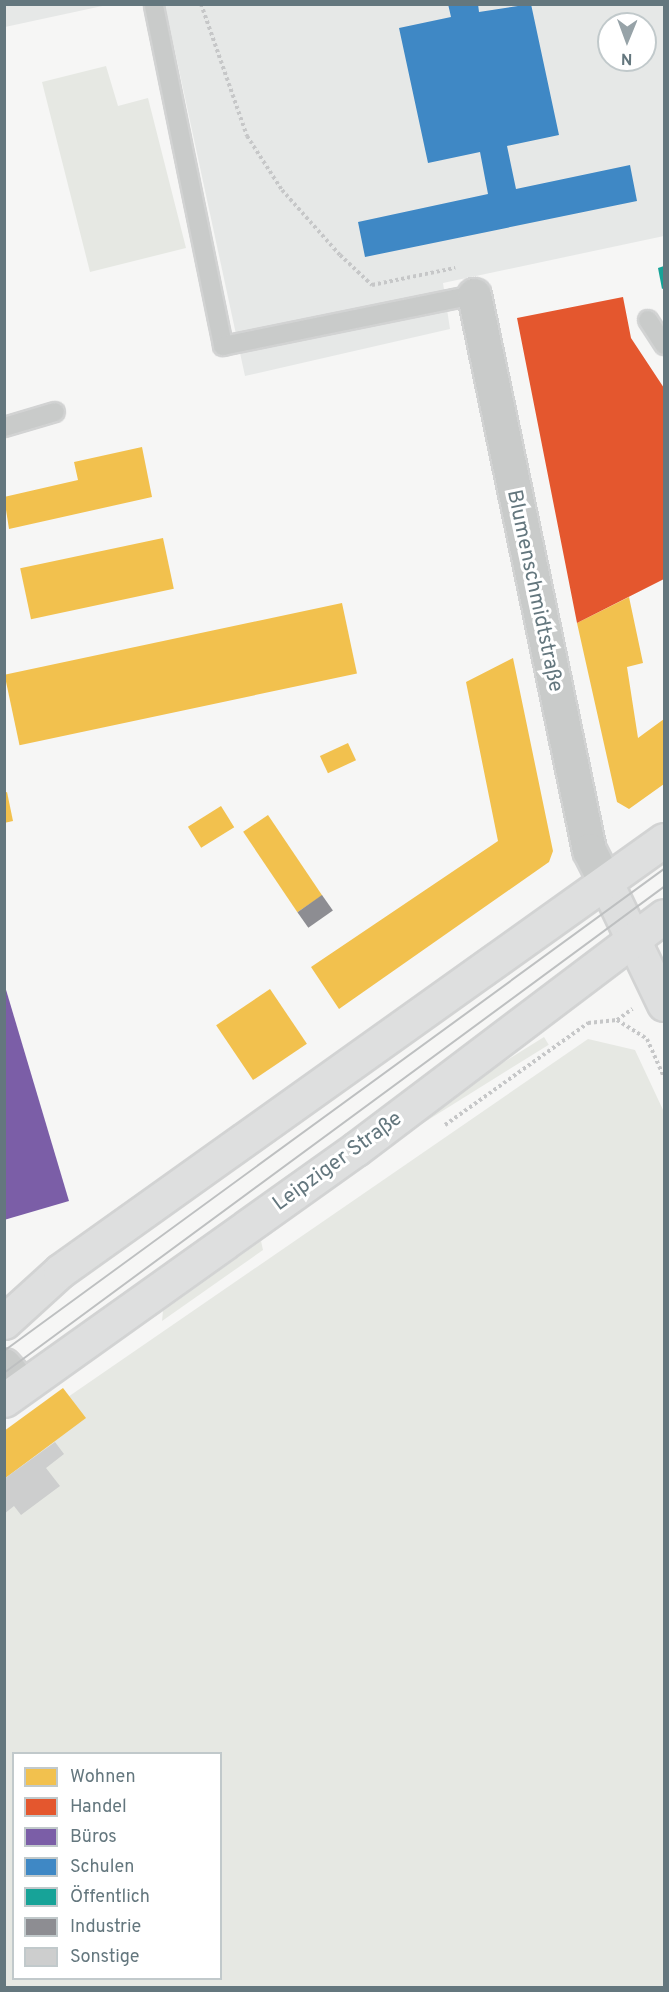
<!DOCTYPE html>
<html>
<head>
<meta charset="utf-8">
<style>
	body { margin:0 }
	#map { position:relative; width:669px; height:1992px; overflow:hidden; background:#f6f6f5; font-family:Overpass,sans-serif }
	div>[style] { position:absolute }
	.built>* { inset:0; background:#e6e8e7 }
	.green>* { inset:0; background:#e6e8e3; transform-origin:0 0 }
	.homes>* { inset:0; background:#f2c14e; transform-origin:0 0 }
	.shops>* { inset:0; background:#e4572e }
	.offices>* { inset:0; background:#7b5ea7 }
	.schools>* { inset:0; background:#3f88c5 }
	.public>* { inset:0; background:#17a398 }
	.industry>* { inset:0; background:#8d8d92; transform-origin:0 0 }
	.building>* { inset:0; background:#cdcece }
	.path>* { height:4px; margin-top:-2px; transform-origin:0; background:repeating-linear-gradient(90deg,#c6c7c8 0 3px,transparent 0 6px) }
	.roads { filter:drop-shadow(2px 0 #d2d3d3) drop-shadow(-2px 0 #d2d3d3) drop-shadow(0 2px #d2d3d3) drop-shadow(0 -2px #d2d3d3) }
	.lane>* { height:18px; margin:-9px; padding:0 9px; transform-origin:9px; border-radius:9px; background:#c9cbca }
	.street>* { height:33px; margin:-16.5px; padding:0 16.5px; transform-origin:16.5px; border-radius:16.5px; background:#c9cbca }
	.secondary>* { height:33px; margin:-16.5px; padding:0 16.5px; transform-origin:16.5px; border-radius:16.5px; background:#dedfdf }
	.tram>* { height:1.5px; margin:-0.75px; padding:0 0.75px; transform-origin:0.75px; border-radius:0.75px; background:#bec0c1 }
	span { translate:-50% -50%; white-space:nowrap; text-align:center; line-height:1.15; -webkit-text-stroke:6px #fff; paint-order:stroke }
	.street-label { font-size:21px; color:#64777e }
	.frame { position:absolute; inset:0; border:6px solid #64777e; pointer-events:none }
	.legend { position:absolute; left:12px; top:1752px; width:210px; height:228px; box-sizing:border-box; background:#fff; border:2px solid #c1c9cb; margin:0; padding:8px 10px; list-style:none; font-size:18px; color:#64777e }
	.legend li { display:flex; align-items:center; gap:12px; height:30px }
	.legend b { width:30px; border:2px solid #c1c9cb }
	.north { position:absolute; left:597px; top:12px; width:60px; height:60px; box-sizing:border-box; background:#fff; border:2px solid #c1c9cb; border-radius:50%; rotate:181deg; font-size:16px; font-weight:700; line-height:24px; text-align:center; color:#64777e }
	.north::after { content:''; display:block; margin:auto; width:21px; height:27px; background:#97a3a8; clip-path:polygon(50% 0,100% 100%,50% 72%,0 100%) }
</style>
</head>
<body>
<div id="map">
	<div class="built">
		<i style="clip-path:polygon(5px 4px,107px 4px,107px 5px,5px 27px)"></i>
		<i style="clip-path:polygon(evenodd,165px 5px,664px 5px,664px 236px,443px 283px,450px 329px,245px 376px,165px 5px,609px 24px,645px 24px,645px 60px,609px 60px,609px 24px)"></i>
	</div>
	<div class="green">
		<i style="clip-path:polygon(106px 66px,118px 106px,148px 98px,186px 248px,90px 272px,42px 82px)"></i>
		<i style="left:544px;top:1037px;width:9px;height:225px;rotate:58deg"></i>
		<i style="clip-path:polygon(evenodd,588px 1039px,635px 1050px,664px 1112px,664px 1987px,5px 1987px,4px 1441px,588px 1039px,14px 1754px,220px 1754px,220px 1978px,14px 1978px,14px 1754px)"></i>
		<i style="clip-path:polygon(261px 1241px,263px 1250px,162px 1321px,163px 1311px)"></i>
	</div>
	<div class="homes">
		<i style="clip-path:polygon(142px 447px,152px 497px,9px 529px,4px 497px,78px 480px,74px 462px)"></i>
		<i style="left:163px;top:538px;width:52px;height:146px;rotate:78deg"></i>
		<i style="clip-path:polygon(629px 597px,643px 663px,627px 667px,638px 738px,664px 719px,664px 784px,629px 809px,617px 802px,577px 623px)"></i>
		<i style="left:342px;top:603px;width:72px;height:345px;rotate:78deg"></i>
		<i style="clip-path:polygon(513px 658px,553px 851px,549px 862px,339px 1009px,311px 967px,498px 841px,466px 682px)"></i>
		<i style="left:348px;top:743px;width:19px;height:31px;rotate:65deg"></i>
		<i style="clip-path:polygon(7px 792px,13px 821px,4px 823px,4px 793px)"></i>
		<i style="left:221px;top:806px;width:25px;height:39px;rotate:58deg"></i>
		<i style="left:268px;top:815px;width:97px;height:30px;rotate:56deg"></i>
		<i style="left:270px;top:989px;width:66px;height:65px;rotate:56deg"></i>
		<i style="clip-path:polygon(63px 1388px,86px 1418px,4px 1479px,4px 1431px)"></i>
	</div>
	<div class="shops">
		<i style="clip-path:polygon(623px 297px,631px 338px,664px 388px,664px 579px,577px 623px,517px 318px)"></i>
	</div>
	<div class="offices">
		<i style="clip-path:polygon(4px 983px,69px 1201px,4px 1220px)"></i>
	</div>
	<div class="schools">
		<i style="clip-path:polygon(448px 4px,478px 4px,479px 12px,531px 4px,559px 135px,507px 146px,516px 189px,630px 165px,637px 201px,365px 257px,358px 222px,488px 194px,480px 152px,428px 163px,399px 28px,451px 17px)"></i>
	</div>
	<div class="public">
		<i style="clip-path:polygon(664px 266px,664px 288px,662px 289px,658px 268px)"></i>
	</div>
	<div class="industry">
		<i style="left:322px;top:895px;width:19px;height:30px;rotate:55deg"></i>
	</div>
	<div class="building">
		<i style="clip-path:polygon(55px 1442px,64px 1454px,46px 1468px,60px 1486px,21px 1515px,14px 1506px,4px 1514px,4px 1479px)"></i>
	</div>
	<div class="path">
		<i style="left:201px;top:4px;width:140px;rotate:70.8deg"></i>
		<i style="left:247px;top:136px;width:64px;rotate:57.1deg"></i>
		<i style="left:282px;top:190px;width:87px;rotate:48.3deg"></i>
		<i style="left:340px;top:255px;width:44px;rotate:43.2deg"></i>
		<i style="left:372px;top:285px;width:85px;rotate:-11.6deg"></i>
		<i style="left:617px;top:1020px;width:36px;rotate:32deg"></i>
		<i style="left:647px;top:1039px;width:42px;rotate:65.9deg"></i>
		<i style="left:445px;top:1125px;width:176px;rotate:-35.5deg"></i>
		<i style="left:588px;top:1023px;width:29px;rotate:-6deg"></i>
		<i style="left:617px;top:1020px;width:19px;rotate:-36deg"></i>
	</div>
	<div class="roads">
		<div class="lane">
			<i style="left:154px;top:6px;width:347px;rotate:78.5deg"></i>
			<i style="left:223px;top:346px;width:256px;rotate:-11.5deg"></i>
			<i style="left:648px;top:320px;width:30px;rotate:57deg"></i>
			<i style="left:4px;top:427px;width:53px;rotate:-16.4deg"></i>
		</div>
		<div class="street">
			<i style="left:474px;top:295px;width:567px;rotate:78.29deg"></i>
			<i style="left:589px;top:850px;width:37px;rotate:63deg"></i>
			<i style="left:4px;top:1365px;width:28px;rotate:48deg"></i>
		</div>
		<div class="secondary">
			<i style="left:606px;top:883px;width:134px;rotate:64.4deg"></i>
			<i style="left:4px;top:1322px;width:76px;rotate:-42.3deg"></i>
			<i style="left:60px;top:1271px;width:742px;rotate:-35.51deg"></i>
			<i style="left:4px;top:1400px;width:432px;rotate:-35.5deg"></i>
			<i style="left:356px;top:1149px;width:386px;rotate:-37.1deg"></i>
		</div>
	</div>
	<div class="tram">
		<i style="left:4px;top:1351px;width:817px;rotate:-36.14deg"></i>
		<i style="left:4px;top:1373px;width:820px;rotate:-36.37deg"></i>
	</div>
	<div class="street-label">
		<span style="left:534px;top:591px;rotate:78deg">Blumenschmidtstraße</span>
		<span style="left:338px;top:1162px;rotate:-36deg">Leipziger Straße</span>
	</div>
	<div class="frame"></div>
	<ul class="legend">
	<li><b style="height:16px;background:#f2c14e"></b>Wohnen</li>
	<li><b style="height:16px;background:#e4572e"></b>Handel</li>
	<li><b style="height:16px;background:#7b5ea7"></b>Büros</li>
	<li><b style="height:16px;background:#3f88c5"></b>Schulen</li>
	<li><b style="height:16px;background:#17a398"></b>Öffentlich</li>
	<li><b style="height:16px;background:#8d8d92"></b>Industrie</li>
	<li><b style="height:16px;background:#cdcece"></b>Sonstige</li>
	</ul>
	<div class="north">N</div>
</div>
</body>
</html>
